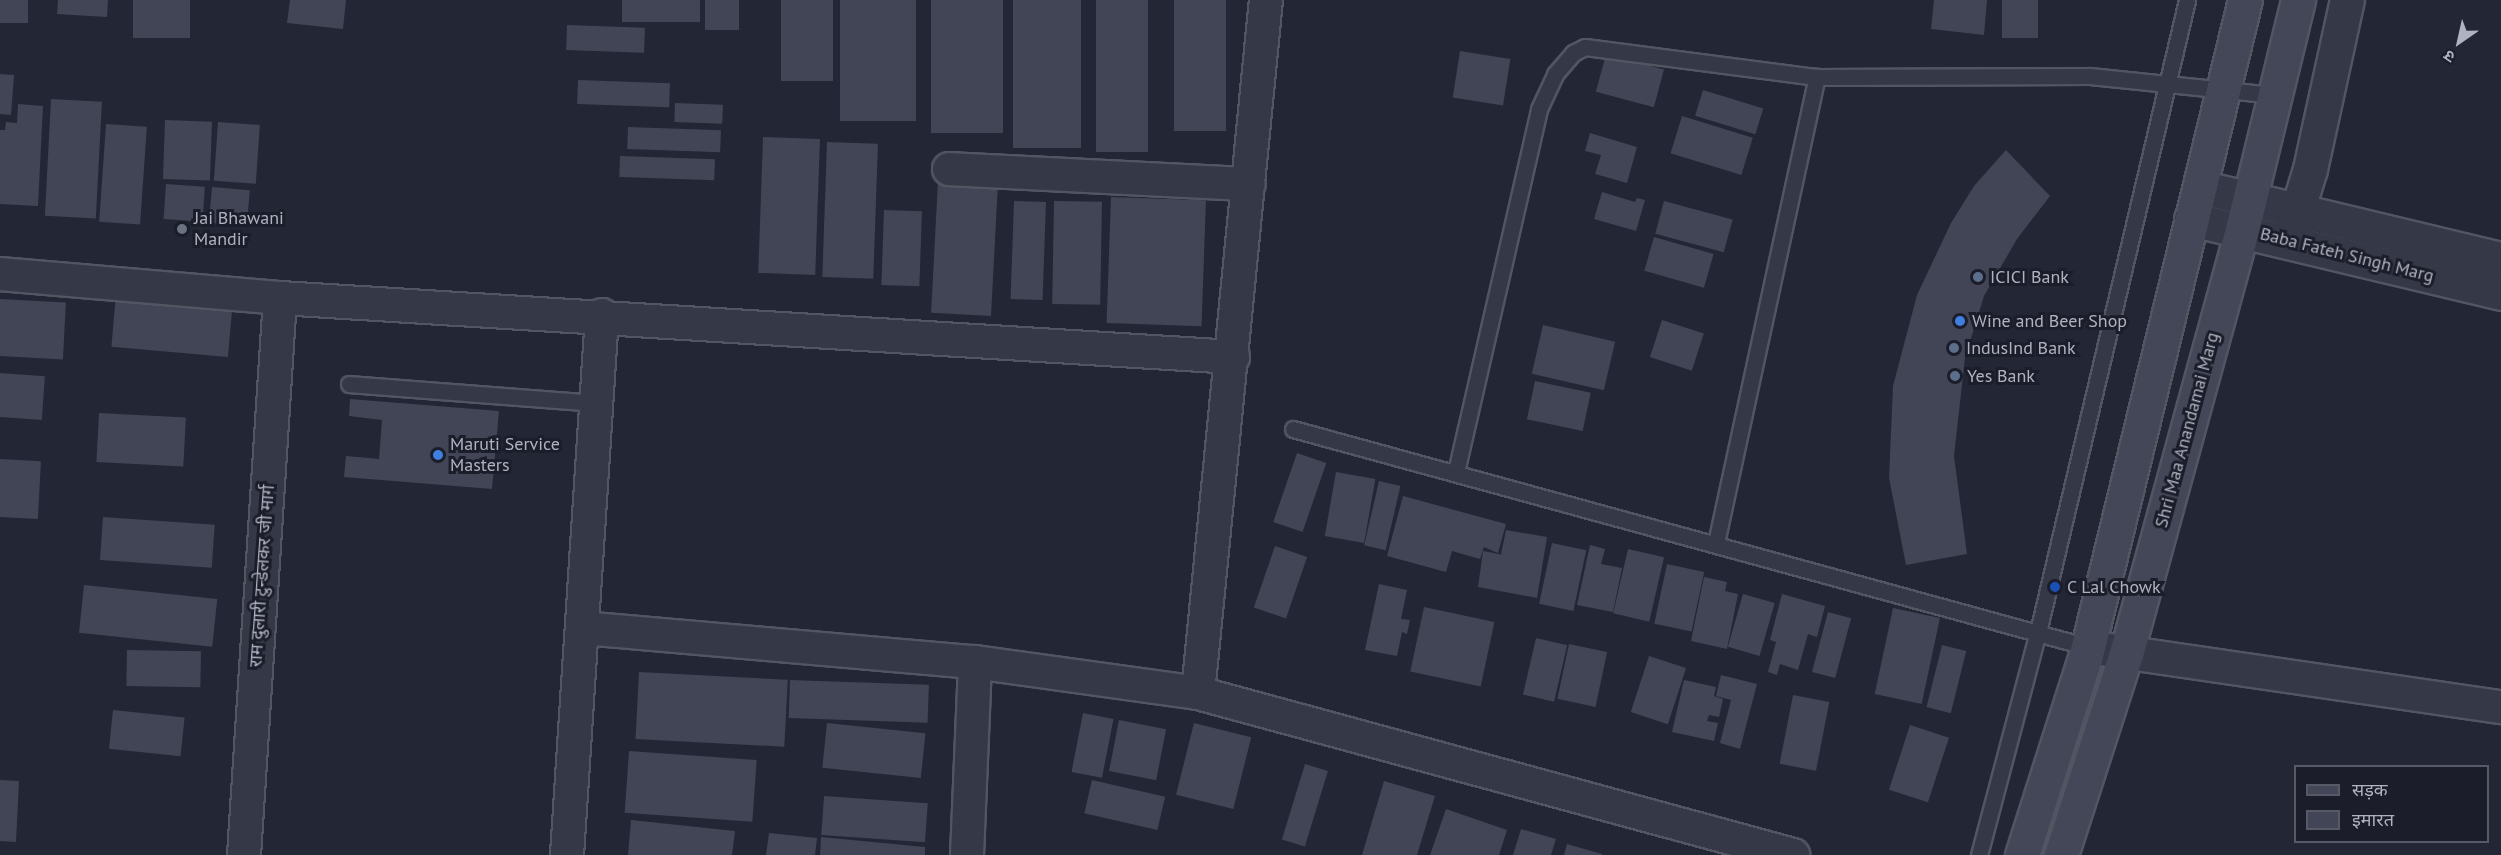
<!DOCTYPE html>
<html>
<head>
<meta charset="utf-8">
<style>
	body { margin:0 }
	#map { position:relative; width:2501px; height:855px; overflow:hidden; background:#222635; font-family:"PT Sans","Noto Sans Devanagari",sans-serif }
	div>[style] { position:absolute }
	.building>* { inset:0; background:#414556; transform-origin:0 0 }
	.roads { filter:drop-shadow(2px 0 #535563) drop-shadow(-2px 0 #535563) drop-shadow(0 2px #535563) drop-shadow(0 -2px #535563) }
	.service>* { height:15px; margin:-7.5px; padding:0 7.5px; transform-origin:7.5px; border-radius:7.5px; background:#353846 }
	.minor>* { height:32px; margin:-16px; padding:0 16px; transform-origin:16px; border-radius:16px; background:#353846 }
	.tertiary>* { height:33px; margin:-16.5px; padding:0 16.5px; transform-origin:16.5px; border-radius:16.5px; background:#353846 }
	.secondary>* { height:33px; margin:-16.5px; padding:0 16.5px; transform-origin:16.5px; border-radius:16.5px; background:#444758 }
	.dots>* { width:16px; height:16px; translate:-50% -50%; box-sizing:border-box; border:3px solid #1b1e2a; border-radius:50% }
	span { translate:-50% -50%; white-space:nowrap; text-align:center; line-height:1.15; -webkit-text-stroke:6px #1b1e2a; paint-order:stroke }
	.poi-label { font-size:18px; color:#b0b2c2 }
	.left { translate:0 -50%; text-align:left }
	.street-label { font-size:18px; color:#b0b2c2 }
	.legend { position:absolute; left:2294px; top:765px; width:195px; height:78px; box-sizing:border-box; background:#1b1e2a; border:2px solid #575967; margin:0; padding:8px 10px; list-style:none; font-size:18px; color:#b0b2c2 }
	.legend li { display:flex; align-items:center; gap:12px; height:30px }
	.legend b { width:30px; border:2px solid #575967 }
	.north { position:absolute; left:2429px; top:12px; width:60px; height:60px; -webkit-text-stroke:4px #1b1e2a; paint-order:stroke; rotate:214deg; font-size:16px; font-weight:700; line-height:24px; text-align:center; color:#b0b2c2 }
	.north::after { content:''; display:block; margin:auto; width:21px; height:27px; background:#b0b2c2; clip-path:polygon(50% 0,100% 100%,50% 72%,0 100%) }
</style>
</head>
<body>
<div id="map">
	<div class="building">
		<i style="left:0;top:0;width:28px;height:23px"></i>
		<i style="clip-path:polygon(58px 0,108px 0,107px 17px,57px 14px)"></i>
		<i style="left:133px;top:0;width:57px;height:38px"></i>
		<i style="clip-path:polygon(290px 0,346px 0,343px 29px,287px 23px)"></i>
		<i style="left:622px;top:0;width:78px;height:22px"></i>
		<i style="left:705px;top:0;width:34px;height:30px"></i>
		<i style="left:781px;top:0;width:52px;height:81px"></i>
		<i style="left:840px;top:0;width:76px;height:121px"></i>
		<i style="left:931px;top:0;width:72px;height:133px"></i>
		<i style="left:1013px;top:0;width:68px;height:148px"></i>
		<i style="left:1096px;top:0;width:52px;height:152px"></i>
		<i style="left:1174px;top:0;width:52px;height:131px"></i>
		<i style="clip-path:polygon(1934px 0,1987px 0,1984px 35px,1931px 29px)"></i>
		<i style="left:2002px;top:0;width:36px;height:38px"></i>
		<i style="left:567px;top:25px;width:78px;height:25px;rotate:2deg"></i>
		<i style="left:1460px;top:51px;width:51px;height:47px;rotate:9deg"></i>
		<i style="left:1606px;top:54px;width:60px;height:39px;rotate:15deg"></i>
		<i style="clip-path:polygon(0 74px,14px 75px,11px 115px,0 114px)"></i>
		<i style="left:578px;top:80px;width:92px;height:24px;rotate:2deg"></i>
		<i style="left:1703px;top:90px;width:63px;height:27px;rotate:17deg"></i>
		<i style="left:51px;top:99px;width:51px;height:117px;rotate:3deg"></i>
		<i style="left:675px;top:103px;width:48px;height:19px;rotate:2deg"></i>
		<i style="clip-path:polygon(18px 104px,43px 106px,38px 206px,0 204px,0 130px,5px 130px,6px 122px,17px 123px)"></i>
		<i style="left:1682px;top:116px;width:74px;height:39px;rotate:17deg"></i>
		<i style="left:165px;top:120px;width:47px;height:59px;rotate:2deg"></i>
		<i style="left:218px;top:122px;width:42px;height:59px;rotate:4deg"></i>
		<i style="left:106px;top:124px;width:41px;height:98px;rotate:4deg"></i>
		<i style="left:628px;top:127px;width:93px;height:22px;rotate:2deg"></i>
		<i style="clip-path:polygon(1590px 133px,1637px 147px,1627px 183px,1595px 174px,1601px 155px,1585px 151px)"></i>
		<i style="left:763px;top:137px;width:57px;height:136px;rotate:2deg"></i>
		<i style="left:827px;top:142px;width:51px;height:135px;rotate:2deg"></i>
		<i style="clip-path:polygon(2006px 150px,2050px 196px,2017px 239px,1984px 296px,1965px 358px,1954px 456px,1967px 554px,1906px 565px,1889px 478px,1893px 386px,1917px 295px,1951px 223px,1974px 186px)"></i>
		<i style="left:620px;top:156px;width:95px;height:21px;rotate:2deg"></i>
		<i style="left:938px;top:181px;width:60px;height:132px;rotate:3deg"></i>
		<i style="left:166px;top:184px;width:39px;height:35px;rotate:4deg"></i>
		<i style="left:212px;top:187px;width:38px;height:36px;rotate:5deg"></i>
		<i style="clip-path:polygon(1602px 192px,1635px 202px,1637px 198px,1645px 200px,1636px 231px,1594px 219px)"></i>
		<i style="left:1111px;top:197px;width:95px;height:126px;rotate:2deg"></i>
		<i style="left:1014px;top:201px;width:32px;height:98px;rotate:2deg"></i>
		<i style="left:1054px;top:201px;width:48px;height:103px;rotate:1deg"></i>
		<i style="left:1664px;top:201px;width:71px;height:34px;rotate:15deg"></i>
		<i style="left:884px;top:210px;width:38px;height:75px;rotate:2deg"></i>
		<i style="left:1654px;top:237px;width:62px;height:35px;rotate:16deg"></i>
		<i style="left:116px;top:294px;width:117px;height:53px;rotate:5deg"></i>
		<i style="left:0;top:299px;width:66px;height:57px;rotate:3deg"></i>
		<i style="left:1662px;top:320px;width:44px;height:39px;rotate:18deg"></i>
		<i style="left:1543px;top:325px;width:74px;height:50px;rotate:13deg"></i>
		<i style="left:0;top:373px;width:45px;height:44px;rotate:4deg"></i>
		<i style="left:1535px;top:381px;width:57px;height:39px;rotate:12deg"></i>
		<i style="clip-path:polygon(350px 399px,499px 411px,492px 489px,344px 477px,346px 456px,379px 459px,382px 420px,349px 416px)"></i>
		<i style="left:99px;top:413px;width:87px;height:49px;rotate:3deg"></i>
		<i style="left:1297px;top:453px;width:31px;height:73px;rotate:19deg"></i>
		<i style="left:0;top:459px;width:41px;height:58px;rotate:3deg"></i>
		<i style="left:1336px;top:472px;width:40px;height:65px;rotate:10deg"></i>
		<i style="left:1379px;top:481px;width:22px;height:66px;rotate:13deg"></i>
		<i style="clip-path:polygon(1403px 496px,1506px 524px,1498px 553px,1484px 547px,1480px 559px,1452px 551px,1446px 572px,1387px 556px)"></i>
		<i style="left:103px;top:517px;width:112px;height:43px;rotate:4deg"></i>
		<i style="clip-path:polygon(1506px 530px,1547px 537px,1537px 598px,1478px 587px,1483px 551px,1504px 555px,1501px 554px)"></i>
		<i style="left:1552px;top:543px;width:35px;height:62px;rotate:12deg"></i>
		<i style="clip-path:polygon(1590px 545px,1605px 549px,1601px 564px,1622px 568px,1613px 612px,1577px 605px)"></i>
		<i style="left:1275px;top:546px;width:34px;height:65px;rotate:19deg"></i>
		<i style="left:1628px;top:549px;width:37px;height:66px;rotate:13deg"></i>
		<i style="left:1667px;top:564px;width:38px;height:61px;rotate:12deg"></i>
		<i style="clip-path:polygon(1704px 577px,1727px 582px,1725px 591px,1738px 594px,1727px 649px,1691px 641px)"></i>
		<i style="clip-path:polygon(1379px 584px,1407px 590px,1401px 619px,1410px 620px,1407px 634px,1402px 632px,1397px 656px,1365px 650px)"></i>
		<i style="left:84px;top:585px;width:134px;height:48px;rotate:6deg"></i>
		<i style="left:1743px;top:594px;width:33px;height:55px;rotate:16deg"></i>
		<i style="clip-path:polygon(1782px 594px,1825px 606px,1817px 637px,1808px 634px,1798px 670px,1780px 664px,1777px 675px,1768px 672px,1776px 642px,1770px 640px)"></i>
		<i style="left:1424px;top:607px;width:72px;height:66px;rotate:12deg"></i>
		<i style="left:1893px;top:608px;width:48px;height:88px;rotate:12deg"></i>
		<i style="left:1828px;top:612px;width:24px;height:62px;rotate:15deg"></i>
		<i style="left:1536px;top:638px;width:32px;height:58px;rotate:13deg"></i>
		<i style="left:1569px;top:644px;width:39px;height:56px;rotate:12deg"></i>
		<i style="left:1942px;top:645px;width:25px;height:64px;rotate:14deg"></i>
		<i style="left:127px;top:650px;width:74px;height:36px;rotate:1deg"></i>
		<i style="left:1649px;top:656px;width:39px;height:59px;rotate:18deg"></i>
		<i style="left:639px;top:672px;width:149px;height:67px;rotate:3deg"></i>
		<i style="clip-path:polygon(1721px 675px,1757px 684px,1740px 749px,1720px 743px,1731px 700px,1716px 696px)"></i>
		<i style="left:790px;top:680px;width:139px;height:38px;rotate:2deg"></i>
		<i style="clip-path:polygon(1684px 680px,1716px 687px,1714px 696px,1723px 699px,1719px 717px,1709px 715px,1707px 721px,1718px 723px,1714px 741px,1672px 732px)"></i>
		<i style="left:1793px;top:695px;width:37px;height:70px;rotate:11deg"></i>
		<i style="left:113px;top:710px;width:72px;height:39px;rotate:6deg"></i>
		<i style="left:1083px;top:713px;width:31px;height:60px;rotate:11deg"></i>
		<i style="left:1119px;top:720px;width:48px;height:52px;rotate:11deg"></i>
		<i style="left:827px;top:723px;width:99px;height:45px;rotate:6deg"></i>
		<i style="left:1194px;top:723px;width:59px;height:74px;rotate:14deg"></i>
		<i style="left:1910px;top:725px;width:41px;height:68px;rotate:18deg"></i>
		<i style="left:629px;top:751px;width:128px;height:62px;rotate:4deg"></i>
		<i style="left:1305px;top:764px;width:24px;height:79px;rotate:17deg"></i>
		<i style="clip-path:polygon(0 780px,19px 781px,16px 842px,0 841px)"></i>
		<i style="left:1092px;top:780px;width:75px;height:34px;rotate:13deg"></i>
		<i style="clip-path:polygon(1384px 781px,1435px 796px,1417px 855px,1362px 855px)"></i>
		<i style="left:824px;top:796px;width:104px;height:39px;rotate:4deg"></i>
		<i style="clip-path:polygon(1446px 809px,1507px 830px,1499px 855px,1430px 855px)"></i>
		<i style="clip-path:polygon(631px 820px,735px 831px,732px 855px,628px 855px)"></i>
		<i style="clip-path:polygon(1521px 829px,1556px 839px,1551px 855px,1513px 855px)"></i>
		<i style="clip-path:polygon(769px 833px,817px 838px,815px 855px,766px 855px)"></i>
		<i style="clip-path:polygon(821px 837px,925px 847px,925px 855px,820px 855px)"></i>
		<i style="clip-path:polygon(1567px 844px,1602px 854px,1602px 855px,1564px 855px)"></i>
	</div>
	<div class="roads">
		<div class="service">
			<i style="left:349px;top:384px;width:250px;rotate:4.4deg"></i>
			<i style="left:1293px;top:429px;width:824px;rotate:15.33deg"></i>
			<i style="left:1456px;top:472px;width:372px;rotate:-77.1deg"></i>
			<i style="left:1539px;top:109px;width:38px;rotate:-65deg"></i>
			<i style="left:1555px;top:74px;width:28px;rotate:-49deg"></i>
			<i style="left:1573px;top:53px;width:13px;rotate:-27deg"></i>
			<i style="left:1585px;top:47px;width:234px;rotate:7.4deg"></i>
			<i style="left:1817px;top:77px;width:273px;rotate:-0.2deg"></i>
			<i style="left:2090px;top:76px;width:186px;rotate:5.9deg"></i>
			<i style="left:1716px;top:543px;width:477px;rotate:-77.8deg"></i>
			<i style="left:1979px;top:855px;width:231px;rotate:-75.2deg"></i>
			<i style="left:2038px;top:632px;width:649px;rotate:-76.73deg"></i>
		</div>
		<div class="minor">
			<i style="left:949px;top:169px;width:300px;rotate:2.9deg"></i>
			<i style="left:0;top:274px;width:281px;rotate:4.9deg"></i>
			<i style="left:280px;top:298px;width:955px;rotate:3.54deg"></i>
			<i style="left:583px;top:628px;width:393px;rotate:5deg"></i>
			<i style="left:975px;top:662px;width:225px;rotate:7.9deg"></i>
			<i style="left:1198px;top:693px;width:617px;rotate:15.23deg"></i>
			<i style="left:2088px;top:647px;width:417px;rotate:8.3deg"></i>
			<i style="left:1198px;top:693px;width:696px;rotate:-84.4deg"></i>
			<i style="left:244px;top:855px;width:558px;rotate:-86.3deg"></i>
			<i style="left:567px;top:855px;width:541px;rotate:-86.29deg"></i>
			<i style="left:967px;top:855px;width:193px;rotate:-87.6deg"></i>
		</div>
		<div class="tertiary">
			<i style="left:2200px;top:187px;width:309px;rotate:13.5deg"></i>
			<i style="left:2191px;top:219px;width:319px;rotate:13.4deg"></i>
			<i style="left:2291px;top:231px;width:65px;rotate:-73deg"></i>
			<i style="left:2310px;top:169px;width:173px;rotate:-77.7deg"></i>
		</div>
		<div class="secondary">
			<i style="left:2022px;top:855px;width:210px;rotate:-72.3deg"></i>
			<i style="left:2086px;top:655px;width:674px;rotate:-76.36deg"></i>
			<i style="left:2061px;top:855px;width:211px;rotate:-72.1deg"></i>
			<i style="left:2126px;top:654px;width:440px;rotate:-74.7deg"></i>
			<i style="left:2242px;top:230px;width:237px;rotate:-76.3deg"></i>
		</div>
	</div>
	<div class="dots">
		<i style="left:182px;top:229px;background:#6b7280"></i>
		<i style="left:1978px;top:277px;background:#5c6f8a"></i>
		<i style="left:1960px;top:321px;background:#3f7fe0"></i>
		<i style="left:1954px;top:348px;background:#5c6f8a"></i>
		<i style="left:1955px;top:376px;background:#5c6f8a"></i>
		<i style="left:438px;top:455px;background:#3f7fe0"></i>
		<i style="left:2055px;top:587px;background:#1a4fb4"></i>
	</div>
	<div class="poi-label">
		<span class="left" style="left:194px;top:229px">Jai Bhawani<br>Mandir</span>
		<span class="left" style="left:1990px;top:277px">ICICI Bank</span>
		<span class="left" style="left:1972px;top:321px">Wine and Beer Shop</span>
		<span class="left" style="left:1966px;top:348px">IndusInd Bank</span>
		<span class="left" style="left:1967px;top:376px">Yes Bank</span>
		<span class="left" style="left:450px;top:455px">Maruti Service<br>Masters</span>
		<span class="left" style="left:2067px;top:587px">C Lal Chowk</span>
	</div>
	<div class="street-label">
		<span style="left:2347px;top:255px;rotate:14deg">Baba Fateh Singh Marg</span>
		<span style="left:2187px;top:430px;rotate:-75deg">Shri Maa Anandamai Marg</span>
		<span style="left:262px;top:576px;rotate:-86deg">राम दुलारी टुन्डेलकर जी मार्ग</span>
	</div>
	<ul class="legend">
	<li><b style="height:8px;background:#444758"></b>सड़क</li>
	<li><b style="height:16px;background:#414556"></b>इमारत</li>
	</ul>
	<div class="north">उ</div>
</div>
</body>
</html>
